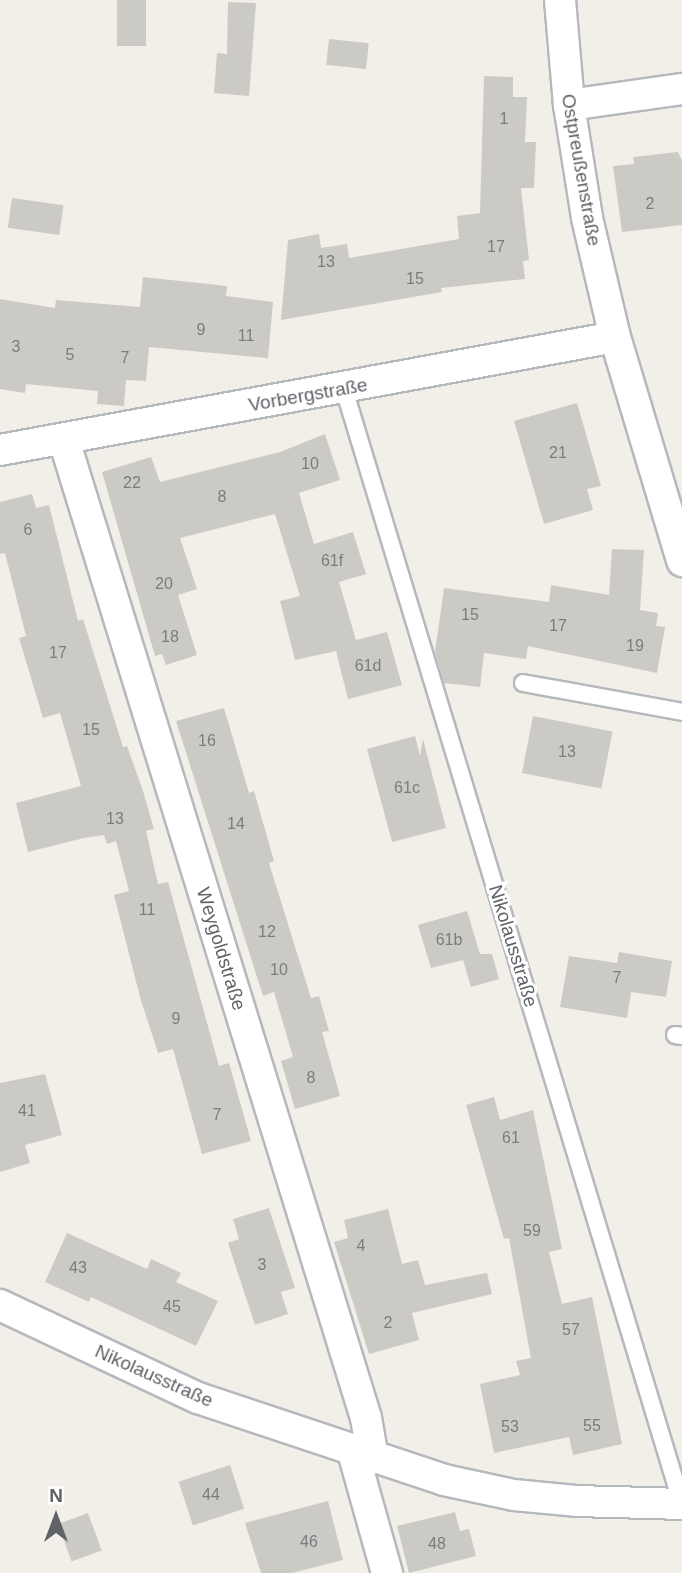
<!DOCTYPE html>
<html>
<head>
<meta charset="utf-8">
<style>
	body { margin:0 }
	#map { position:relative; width:682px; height:1573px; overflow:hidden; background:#f1efe8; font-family:Helvetica,sans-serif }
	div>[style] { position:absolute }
	.building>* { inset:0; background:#cccac5; transform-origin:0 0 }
	.roads { filter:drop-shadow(2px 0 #b5b8bc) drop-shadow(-2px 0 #b5b8bc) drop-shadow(0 2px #b5b8bc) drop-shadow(0 -2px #b5b8bc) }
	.lane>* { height:16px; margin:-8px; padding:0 8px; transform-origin:8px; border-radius:8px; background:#fff }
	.street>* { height:30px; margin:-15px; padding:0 15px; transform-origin:15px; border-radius:15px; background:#fff }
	span { translate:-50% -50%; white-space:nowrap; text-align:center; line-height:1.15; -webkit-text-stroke:6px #fff; paint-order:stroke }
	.number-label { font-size:16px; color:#7a7d7f }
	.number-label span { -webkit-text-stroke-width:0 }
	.street-label { font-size:19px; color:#5f6368 }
	.north { position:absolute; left:21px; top:1482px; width:70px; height:70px; -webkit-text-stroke:5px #fff; paint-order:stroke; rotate:0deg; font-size:19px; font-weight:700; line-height:28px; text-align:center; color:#5f6368 }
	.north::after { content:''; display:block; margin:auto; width:24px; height:32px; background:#5f6368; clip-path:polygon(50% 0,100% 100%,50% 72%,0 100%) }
</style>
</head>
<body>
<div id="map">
	<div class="building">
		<i style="left:117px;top:0;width:29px;height:46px"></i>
		<i style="clip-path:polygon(228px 2px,256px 3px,249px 96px,214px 93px,217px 53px,227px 54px)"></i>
		<i style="left:329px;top:39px;width:40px;height:26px;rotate:6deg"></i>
		<i style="clip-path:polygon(484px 76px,513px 77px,513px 97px,527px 97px,525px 142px,536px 142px,534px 188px,521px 188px,529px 260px,523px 261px,525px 279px,441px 288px,442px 292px,281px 320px,288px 240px,319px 234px,321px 248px,347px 244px,349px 258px,459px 239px,457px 216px,480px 213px)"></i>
		<i style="clip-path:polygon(678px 152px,682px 161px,682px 225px,622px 232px,613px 166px,634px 164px,633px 157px)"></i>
		<i style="left:12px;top:198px;width:52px;height:30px;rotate:8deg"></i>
		<i style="clip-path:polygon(143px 277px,227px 286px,226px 296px,273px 302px,268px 358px,149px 347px,146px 381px,126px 380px,124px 406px,97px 404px,98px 391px,26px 384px,25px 393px,0 389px,0 299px,55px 308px,56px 300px,140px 307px)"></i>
		<i style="clip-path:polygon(577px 403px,601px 486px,587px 489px,593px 510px,544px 524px,514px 421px)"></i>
		<i style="clip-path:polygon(325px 434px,340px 480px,299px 493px,314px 544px,353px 532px,366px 574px,339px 582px,356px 640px,387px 632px,402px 685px,348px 699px,336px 651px,295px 660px,280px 601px,300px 596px,275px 514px,180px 538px,197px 589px,178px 595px,197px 655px,166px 665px,162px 654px,155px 656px,102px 472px,151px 457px,160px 482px,280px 452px)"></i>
		<i style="clip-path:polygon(32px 494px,36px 508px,49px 505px,78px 621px,83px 619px,123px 747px,127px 746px,143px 791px,154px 829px,146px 831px,158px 884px,168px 882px,219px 1066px,229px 1063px,251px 1141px,202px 1154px,173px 1049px,158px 1053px,140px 997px,114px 895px,129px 891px,116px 841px,107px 844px,104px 835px,84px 838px,28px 852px,16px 803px,81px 786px,60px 713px,43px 718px,19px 638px,26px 636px,5px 553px,0 554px,0 502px)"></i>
		<i style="clip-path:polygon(612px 549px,644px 550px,640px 610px,658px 613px,656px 626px,665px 627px,657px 673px,528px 646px,526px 659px,484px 653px,480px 687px,444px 683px,435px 652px,444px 588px,549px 602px,551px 585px,609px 595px)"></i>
		<i style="clip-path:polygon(224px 708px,249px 793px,254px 791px,274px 861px,269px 863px,311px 998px,319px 996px,329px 1031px,322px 1032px,340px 1096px,295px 1109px,281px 1061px,293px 1057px,274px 992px,263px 996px,176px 721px)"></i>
		<i style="left:533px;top:716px;width:81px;height:58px;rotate:11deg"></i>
		<i style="clip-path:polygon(415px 736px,420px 756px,423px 739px,446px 828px,392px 842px,367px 749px)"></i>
		<i style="clip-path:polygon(467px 911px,480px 954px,492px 954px,499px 979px,471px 987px,463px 960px,431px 968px,418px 925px)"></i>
		<i style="clip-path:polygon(619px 952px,672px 961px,666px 997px,631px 992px,627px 1018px,560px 1007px,569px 956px,617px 963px)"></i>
		<i style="clip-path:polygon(45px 1074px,62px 1135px,25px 1145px,30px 1163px,0 1172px,0 1083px)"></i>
		<i style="clip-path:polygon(494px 1097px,500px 1120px,533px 1110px,562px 1249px,549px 1252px,562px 1304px,592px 1297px,622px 1444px,573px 1455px,569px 1437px,494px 1453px,480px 1384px,520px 1375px,516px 1361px,531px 1358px,509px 1238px,504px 1239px,466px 1105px)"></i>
		<i style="clip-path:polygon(269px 1208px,295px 1288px,281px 1292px,288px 1314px,255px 1325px,228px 1243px,239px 1239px,233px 1219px)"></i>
		<i style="clip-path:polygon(388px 1209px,402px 1264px,418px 1260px,425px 1285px,487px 1273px,492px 1294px,412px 1313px,419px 1340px,369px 1354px,334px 1242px,348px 1238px,344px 1220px)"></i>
		<i style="clip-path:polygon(67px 1233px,147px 1269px,151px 1259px,181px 1273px,176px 1282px,218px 1301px,196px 1346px,91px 1297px,89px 1302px,45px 1282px)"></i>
		<i style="left:230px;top:1465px;width:46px;height:54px;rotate:72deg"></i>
		<i style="clip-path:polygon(328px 1501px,343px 1560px,292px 1573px,261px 1573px,245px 1523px)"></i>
		<i style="clip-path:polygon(455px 1512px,460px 1531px,469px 1529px,476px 1556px,409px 1573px,397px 1526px)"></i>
		<i style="left:88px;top:1513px;width:40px;height:32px;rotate:70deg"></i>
	</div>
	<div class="roads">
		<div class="lane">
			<i style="left:344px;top:389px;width:1165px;rotate:73.14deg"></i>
			<i style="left:523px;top:683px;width:162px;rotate:10.3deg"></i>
			<i style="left:675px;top:1035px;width:7px;rotate:8deg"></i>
		</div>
		<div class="street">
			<i style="left:560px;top:0;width:105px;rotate:85.1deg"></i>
			<i style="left:569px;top:105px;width:114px;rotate:80.9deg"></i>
			<i style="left:587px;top:218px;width:122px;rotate:76.8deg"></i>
			<i style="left:615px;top:337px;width:234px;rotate:73.3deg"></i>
			<i style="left:569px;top:105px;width:114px;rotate:-8.1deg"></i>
			<i style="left:64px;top:440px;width:1024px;rotate:72.84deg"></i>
			<i style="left:366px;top:1418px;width:41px;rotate:80.1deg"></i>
			<i style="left:0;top:450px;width:625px;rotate:-10.41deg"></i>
			<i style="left:0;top:1305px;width:219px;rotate:25.2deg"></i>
			<i style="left:198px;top:1398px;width:259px;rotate:18.4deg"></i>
			<i style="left:444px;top:1480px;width:72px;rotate:12.1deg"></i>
			<i style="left:514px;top:1495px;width:62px;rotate:5.5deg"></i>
			<i style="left:576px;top:1501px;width:106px;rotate:1.6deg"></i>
			<i style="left:353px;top:1452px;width:126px;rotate:74.3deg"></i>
		</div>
	</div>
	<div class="number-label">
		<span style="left:504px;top:119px">1</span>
		<span style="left:650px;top:204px">2</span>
		<span style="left:496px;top:247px">17</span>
		<span style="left:326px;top:262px">13</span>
		<span style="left:415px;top:279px">15</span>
		<span style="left:201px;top:330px">9</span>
		<span style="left:246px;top:336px">11</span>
		<span style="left:16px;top:347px">3</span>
		<span style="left:70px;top:355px">5</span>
		<span style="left:125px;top:358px">7</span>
		<span style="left:558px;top:453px">21</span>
		<span style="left:310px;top:464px">10</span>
		<span style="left:132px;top:483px">22</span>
		<span style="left:222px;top:497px">8</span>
		<span style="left:28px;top:530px">6</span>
		<span style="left:332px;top:561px">61f</span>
		<span style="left:164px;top:584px">20</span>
		<span style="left:470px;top:615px">15</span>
		<span style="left:558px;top:626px">17</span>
		<span style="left:170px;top:637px">18</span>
		<span style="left:635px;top:646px">19</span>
		<span style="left:58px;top:653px">17</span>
		<span style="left:368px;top:666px">61d</span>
		<span style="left:91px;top:730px">15</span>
		<span style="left:207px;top:741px">16</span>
		<span style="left:567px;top:752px">13</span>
		<span style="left:407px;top:788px">61c</span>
		<span style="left:115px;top:819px">13</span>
		<span style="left:236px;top:824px">14</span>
		<span style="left:147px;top:910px">11</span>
		<span style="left:267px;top:932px">12</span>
		<span style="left:449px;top:940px">61b</span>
		<span style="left:279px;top:970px">10</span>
		<span style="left:617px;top:978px">7</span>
		<span style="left:176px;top:1019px">9</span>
		<span style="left:311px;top:1078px">8</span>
		<span style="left:27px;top:1111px">41</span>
		<span style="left:217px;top:1115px">7</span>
		<span style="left:511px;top:1138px">61</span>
		<span style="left:532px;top:1231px">59</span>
		<span style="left:361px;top:1246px">4</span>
		<span style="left:262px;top:1265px">3</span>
		<span style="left:78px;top:1268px">43</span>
		<span style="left:172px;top:1307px">45</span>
		<span style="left:388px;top:1323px">2</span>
		<span style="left:571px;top:1330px">57</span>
		<span style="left:592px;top:1426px">55</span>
		<span style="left:510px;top:1427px">53</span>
		<span style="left:211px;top:1495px">44</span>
		<span style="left:309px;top:1542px">46</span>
		<span style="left:437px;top:1544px">48</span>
	</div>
	<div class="street-label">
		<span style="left:581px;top:170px;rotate:80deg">Ostpreußenstraße</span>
		<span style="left:308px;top:395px;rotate:-10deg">Vorbergstraße</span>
		<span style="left:513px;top:946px;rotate:73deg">Nikolausstraße</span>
		<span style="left:221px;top:949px;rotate:73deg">Weygoldstraße</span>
		<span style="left:154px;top:1376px;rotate:24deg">Nikolausstraße</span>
	</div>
	<div class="north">N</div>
</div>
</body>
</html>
